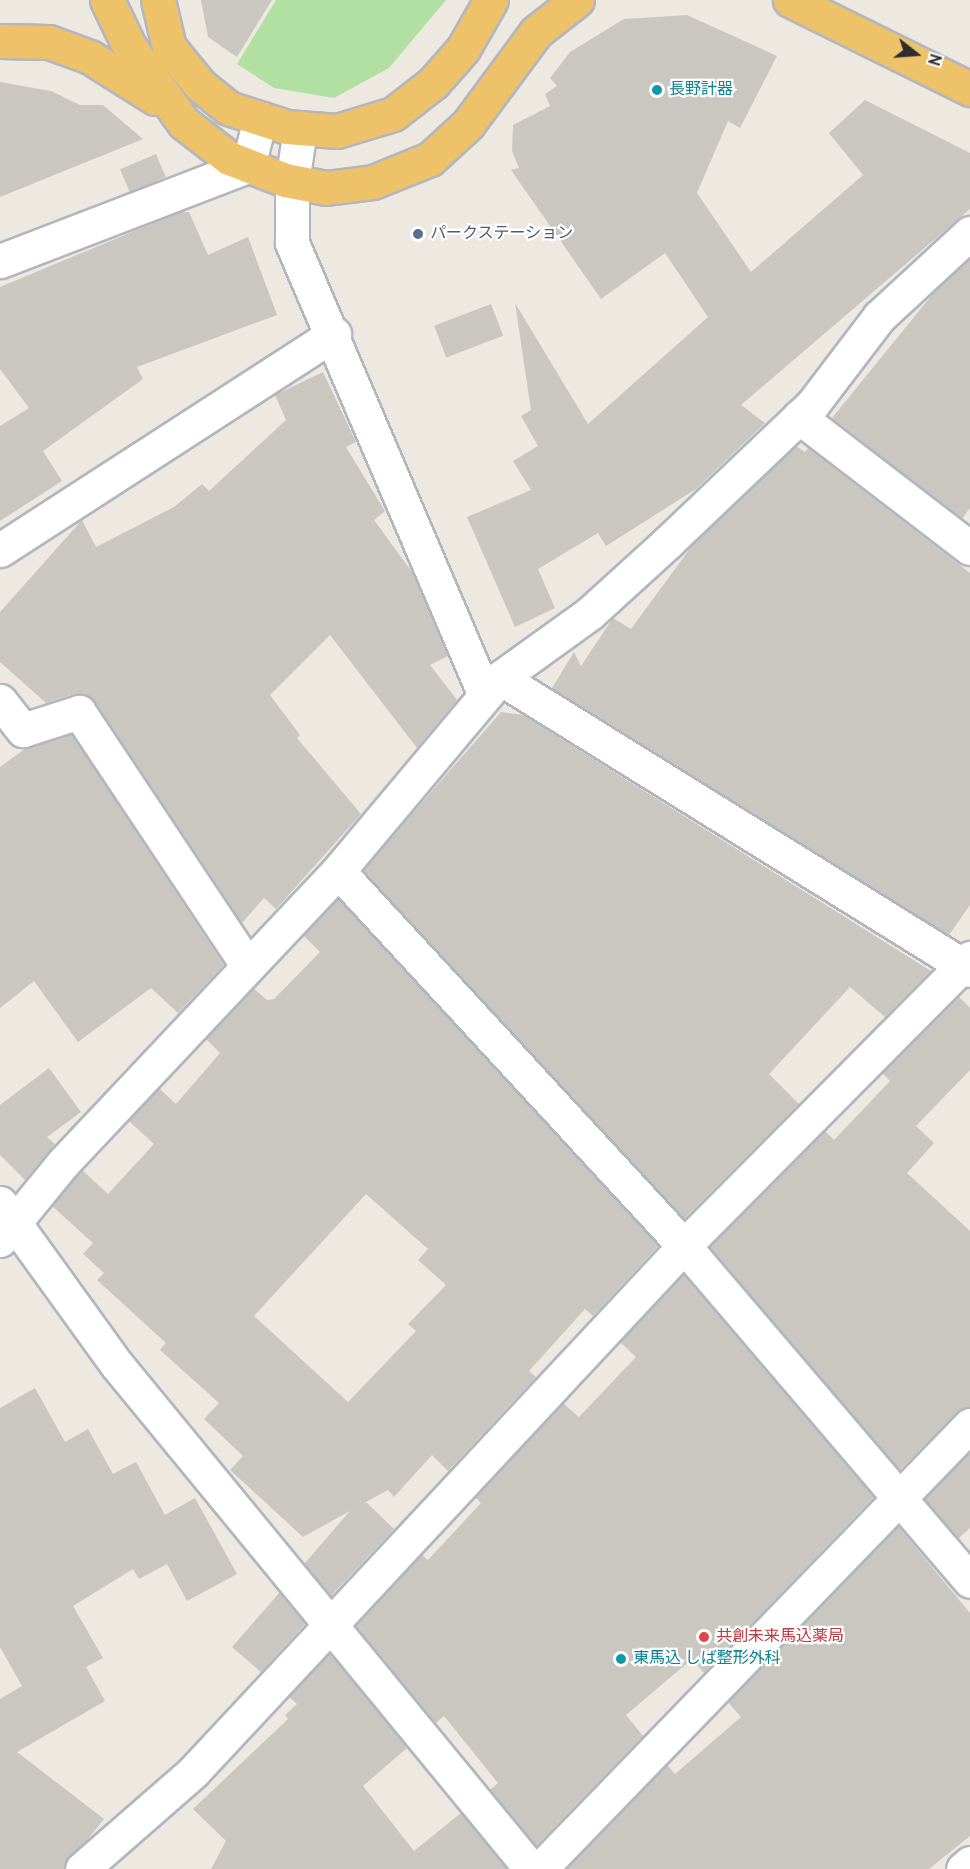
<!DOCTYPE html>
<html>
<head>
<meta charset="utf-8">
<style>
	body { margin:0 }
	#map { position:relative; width:970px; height:1869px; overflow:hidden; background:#ede9e1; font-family:Overpass,"Noto Sans JP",sans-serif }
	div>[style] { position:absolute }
	.green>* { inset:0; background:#b2e0a2 }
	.building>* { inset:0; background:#c9c7bf; transform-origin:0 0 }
	.roads { filter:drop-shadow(2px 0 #b4b6bf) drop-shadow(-2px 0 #b4b6bf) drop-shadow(0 2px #b4b6bf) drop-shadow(0 -2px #b4b6bf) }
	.minor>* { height:33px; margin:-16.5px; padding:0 16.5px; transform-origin:16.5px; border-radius:16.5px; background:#fff }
	.trunk>* { height:33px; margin:-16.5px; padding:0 16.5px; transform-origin:16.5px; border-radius:16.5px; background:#eec269 }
	.dots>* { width:16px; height:16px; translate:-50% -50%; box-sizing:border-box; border:3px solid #fff; border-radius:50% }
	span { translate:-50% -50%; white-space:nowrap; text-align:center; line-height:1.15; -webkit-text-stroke:4.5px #fff; paint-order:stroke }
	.culture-label { font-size:16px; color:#0d838f }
	.left { translate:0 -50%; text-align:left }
	.service-label { font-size:16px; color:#4e5e75 }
	.health-label { font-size:16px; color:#be3a42 }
	.north { position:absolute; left:886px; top:24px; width:60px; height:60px; -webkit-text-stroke:4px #fff; paint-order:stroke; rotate:107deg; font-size:16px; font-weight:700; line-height:24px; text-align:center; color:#2d2d2d }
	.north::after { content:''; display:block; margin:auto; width:21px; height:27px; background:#2d2d2d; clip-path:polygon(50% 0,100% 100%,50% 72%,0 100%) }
</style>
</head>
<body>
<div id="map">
	<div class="green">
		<i style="clip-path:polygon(276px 0,446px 0,389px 68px,334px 98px,274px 88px,237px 64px)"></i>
	</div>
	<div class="building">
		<i style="clip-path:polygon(201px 0,272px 0,237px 57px,208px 37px)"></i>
		<i style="clip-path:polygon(687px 15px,777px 56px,740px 128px,728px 121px,697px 193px,751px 272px,863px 175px,829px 133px,865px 100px,970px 153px,970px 209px,741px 405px,765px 423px,696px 489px,606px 546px,598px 533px,538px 569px,555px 608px,515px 627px,467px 517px,531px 490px,513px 461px,538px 446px,521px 416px,531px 410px,515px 303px,588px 424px,708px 317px,665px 253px,601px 299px,511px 170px,519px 168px,512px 151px,513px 125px,550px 106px,545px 94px,557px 86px,550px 78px,570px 52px,624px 19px)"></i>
		<i style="clip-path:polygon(0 82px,51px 91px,80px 105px,103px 105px,143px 139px,0 197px)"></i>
		<i style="left:156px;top:154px;width:25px;height:39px;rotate:67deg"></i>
		<i style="clip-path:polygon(180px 212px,189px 212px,208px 255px,248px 237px,277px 315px,137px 367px,143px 379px,43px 451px,62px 481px,0 521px,0 426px,29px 408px,0 369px,0 287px)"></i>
		<i style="clip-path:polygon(970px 259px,970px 508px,962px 519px,832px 418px,936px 290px)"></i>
		<i style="left:491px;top:304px;width:34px;height:61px;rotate:69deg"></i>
		<i style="clip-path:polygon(323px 372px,356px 442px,346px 447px,385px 511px,374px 520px,412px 572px,448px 656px,430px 665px,457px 700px,417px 748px,330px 635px,270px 695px,300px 735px,297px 738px,361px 814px,276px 909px,264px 898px,242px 923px,95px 702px,74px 694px,46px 703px,0 662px,0 612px,82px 520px,96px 547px,174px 507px,202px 484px,209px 491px,286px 420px,275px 395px)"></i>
		<i style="clip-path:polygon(796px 446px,805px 452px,808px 448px,970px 573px,970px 905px,949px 935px,552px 688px,574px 652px,581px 666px,613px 618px,631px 629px,694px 543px)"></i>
		<i style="clip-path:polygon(501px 712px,523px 715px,931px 971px,885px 1017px,850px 987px,769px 1074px,799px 1104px,684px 1219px,363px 870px)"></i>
		<i style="clip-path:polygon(71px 734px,224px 965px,178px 1013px,151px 988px,78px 1042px,34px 981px,0 1008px,0 767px,26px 748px)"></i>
		<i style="clip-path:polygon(evenodd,338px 898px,658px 1246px,593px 1316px,585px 1309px,529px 1371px,536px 1377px,448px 1471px,432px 1455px,394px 1497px,388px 1490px,366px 1502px,394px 1529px,331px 1596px,304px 1564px,350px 1511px,303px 1537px,230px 1470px,243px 1456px,204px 1419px,219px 1403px,160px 1350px,166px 1343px,97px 1280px,104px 1273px,83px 1254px,93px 1243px,52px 1206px,82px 1170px,108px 1194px,154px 1144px,129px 1121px,159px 1088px,176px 1104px,220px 1053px,206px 1039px,253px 988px,267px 1000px,274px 999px,320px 952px,303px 935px,338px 898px,366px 1194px,428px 1249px,418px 1260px,446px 1285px,408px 1324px,416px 1331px,348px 1402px,254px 1316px,366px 1194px)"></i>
		<i style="clip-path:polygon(958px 996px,970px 1008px,970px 1070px,916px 1126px,934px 1143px,907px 1173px,970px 1231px,970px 1407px,957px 1412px,900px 1470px,709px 1247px,825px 1131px,834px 1140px,890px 1081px,882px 1073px)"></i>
		<i style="clip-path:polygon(49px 1068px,81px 1112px,47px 1137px,55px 1144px,25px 1180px,0 1155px,0 1105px)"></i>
		<i style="clip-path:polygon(683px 1274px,874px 1497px,704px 1673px,692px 1659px,626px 1715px,643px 1736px,536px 1846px,490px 1790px,498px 1783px,444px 1716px,436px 1723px,355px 1626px,422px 1555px,428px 1560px,481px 1503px,475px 1497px,563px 1403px,579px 1417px,636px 1357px,620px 1342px)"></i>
		<i style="clip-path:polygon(35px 1388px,65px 1442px,88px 1429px,113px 1474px,136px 1462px,165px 1515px,195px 1498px,237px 1574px,187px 1601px,167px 1564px,139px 1579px,133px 1569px,73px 1606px,103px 1658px,86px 1667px,105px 1701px,17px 1752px,104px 1819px,64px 1869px,0 1869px,0 1699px,22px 1686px,0 1647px,0 1408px)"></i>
		<i style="clip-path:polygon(970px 1452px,970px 1528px,958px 1539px,925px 1499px)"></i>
		<i style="clip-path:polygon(898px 1526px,970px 1613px,970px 1836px,929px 1869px,566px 1869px,667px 1765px,675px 1774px,741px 1717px,728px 1702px)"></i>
		<i style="clip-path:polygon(280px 1592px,305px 1624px,261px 1672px,232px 1647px)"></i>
		<i style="clip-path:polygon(330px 1653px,407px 1748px,363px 1786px,414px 1851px,461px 1813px,507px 1869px,211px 1869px,226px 1841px,193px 1809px,288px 1719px,285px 1715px,297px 1704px,289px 1697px)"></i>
	</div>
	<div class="roads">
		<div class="minor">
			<i style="left:300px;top:129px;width:54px;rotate:98.6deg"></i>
			<i style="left:292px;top:182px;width:61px;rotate:90deg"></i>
			<i style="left:292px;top:243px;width:491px;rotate:66.9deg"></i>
			<i style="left:0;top:261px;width:266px;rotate:-21deg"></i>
			<i style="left:248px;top:166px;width:49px;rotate:-75.7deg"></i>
			<i style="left:799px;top:417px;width:215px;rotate:37.5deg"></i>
			<i style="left:0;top:550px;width:398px;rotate:-32.9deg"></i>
			<i style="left:500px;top:678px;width:553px;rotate:31.85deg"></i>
			<i style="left:0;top:701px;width:37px;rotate:52deg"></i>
			<i style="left:23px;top:730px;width:59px;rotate:-17.8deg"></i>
			<i style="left:79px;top:712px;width:304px;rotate:56.4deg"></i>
			<i style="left:338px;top:871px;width:510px;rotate:47.3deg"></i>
			<i style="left:684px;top:1246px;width:440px;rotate:49.5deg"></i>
			<i style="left:0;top:1203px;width:200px;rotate:54.2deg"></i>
			<i style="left:117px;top:1365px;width:652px;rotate:50.6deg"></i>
			<i style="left:0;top:1240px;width:99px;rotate:-50.7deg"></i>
			<i style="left:63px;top:1163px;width:401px;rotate:-46.7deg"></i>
			<i style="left:338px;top:871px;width:252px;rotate:-50deg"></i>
			<i style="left:500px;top:678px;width:111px;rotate:-35.8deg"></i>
			<i style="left:590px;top:613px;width:105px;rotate:-42.3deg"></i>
			<i style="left:668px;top:542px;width:199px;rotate:-43.6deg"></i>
			<i style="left:812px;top:405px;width:111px;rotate:-52.7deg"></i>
			<i style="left:879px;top:317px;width:124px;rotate:-42.7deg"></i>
			<i style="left:82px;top:1869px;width:147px;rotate:-41.1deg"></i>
			<i style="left:193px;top:1772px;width:720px;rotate:-46.97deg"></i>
			<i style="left:684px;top:1246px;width:406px;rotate:-45.2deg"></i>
			<i style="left:540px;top:1869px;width:618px;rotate:-45.92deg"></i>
			<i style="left:963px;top:1869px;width:9px;rotate:-41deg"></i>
		</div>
		<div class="trunk">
			<i style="left:107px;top:0;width:51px;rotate:64.4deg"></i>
			<i style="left:129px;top:46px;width:95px;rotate:54.5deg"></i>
			<i style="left:184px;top:123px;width:57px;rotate:37.9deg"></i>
			<i style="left:229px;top:158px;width:60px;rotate:21.4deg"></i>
			<i style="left:285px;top:180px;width:42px;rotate:11deg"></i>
			<i style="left:326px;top:188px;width:47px;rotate:-7.3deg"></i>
			<i style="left:373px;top:182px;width:61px;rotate:-22deg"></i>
			<i style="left:430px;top:159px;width:52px;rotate:-42.6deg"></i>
			<i style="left:468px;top:124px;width:114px;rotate:-53.5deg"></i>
			<i style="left:536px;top:32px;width:52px;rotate:-38deg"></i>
			<i style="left:158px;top:0;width:48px;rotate:76.8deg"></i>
			<i style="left:169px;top:47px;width:49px;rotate:50.8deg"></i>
			<i style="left:200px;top:85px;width:36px;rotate:39deg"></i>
			<i style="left:228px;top:108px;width:62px;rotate:17.9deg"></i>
			<i style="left:287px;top:127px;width:50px;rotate:4.6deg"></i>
			<i style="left:337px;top:131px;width:59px;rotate:-16.9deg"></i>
			<i style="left:393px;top:114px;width:51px;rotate:-37.8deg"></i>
			<i style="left:433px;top:83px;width:45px;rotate:-48.6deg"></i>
			<i style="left:463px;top:49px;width:56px;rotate:-60.3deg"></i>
			<i style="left:790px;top:0;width:201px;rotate:26.3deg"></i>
			<i style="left:0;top:41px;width:49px;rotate:1.2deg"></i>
			<i style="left:49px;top:42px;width:44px;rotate:20.1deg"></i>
			<i style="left:90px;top:57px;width:77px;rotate:32.2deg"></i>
		</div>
	</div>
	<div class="dots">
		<i style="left:657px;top:90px;background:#0f9aa8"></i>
		<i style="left:418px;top:234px;background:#5c6f8a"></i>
		<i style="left:704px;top:1637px;background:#e0444e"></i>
		<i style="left:621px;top:1659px;background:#0f9aa8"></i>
	</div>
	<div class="culture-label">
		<span class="left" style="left:669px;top:90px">長野計器</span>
		<span class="left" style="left:633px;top:1659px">東馬込 しば整形外科</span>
	</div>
	<div class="service-label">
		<span class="left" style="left:430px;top:234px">パークステーション</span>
	</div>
	<div class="health-label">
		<span class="left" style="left:716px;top:1637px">共創未来馬込薬局</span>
	</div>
	<div class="north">N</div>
</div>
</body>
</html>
